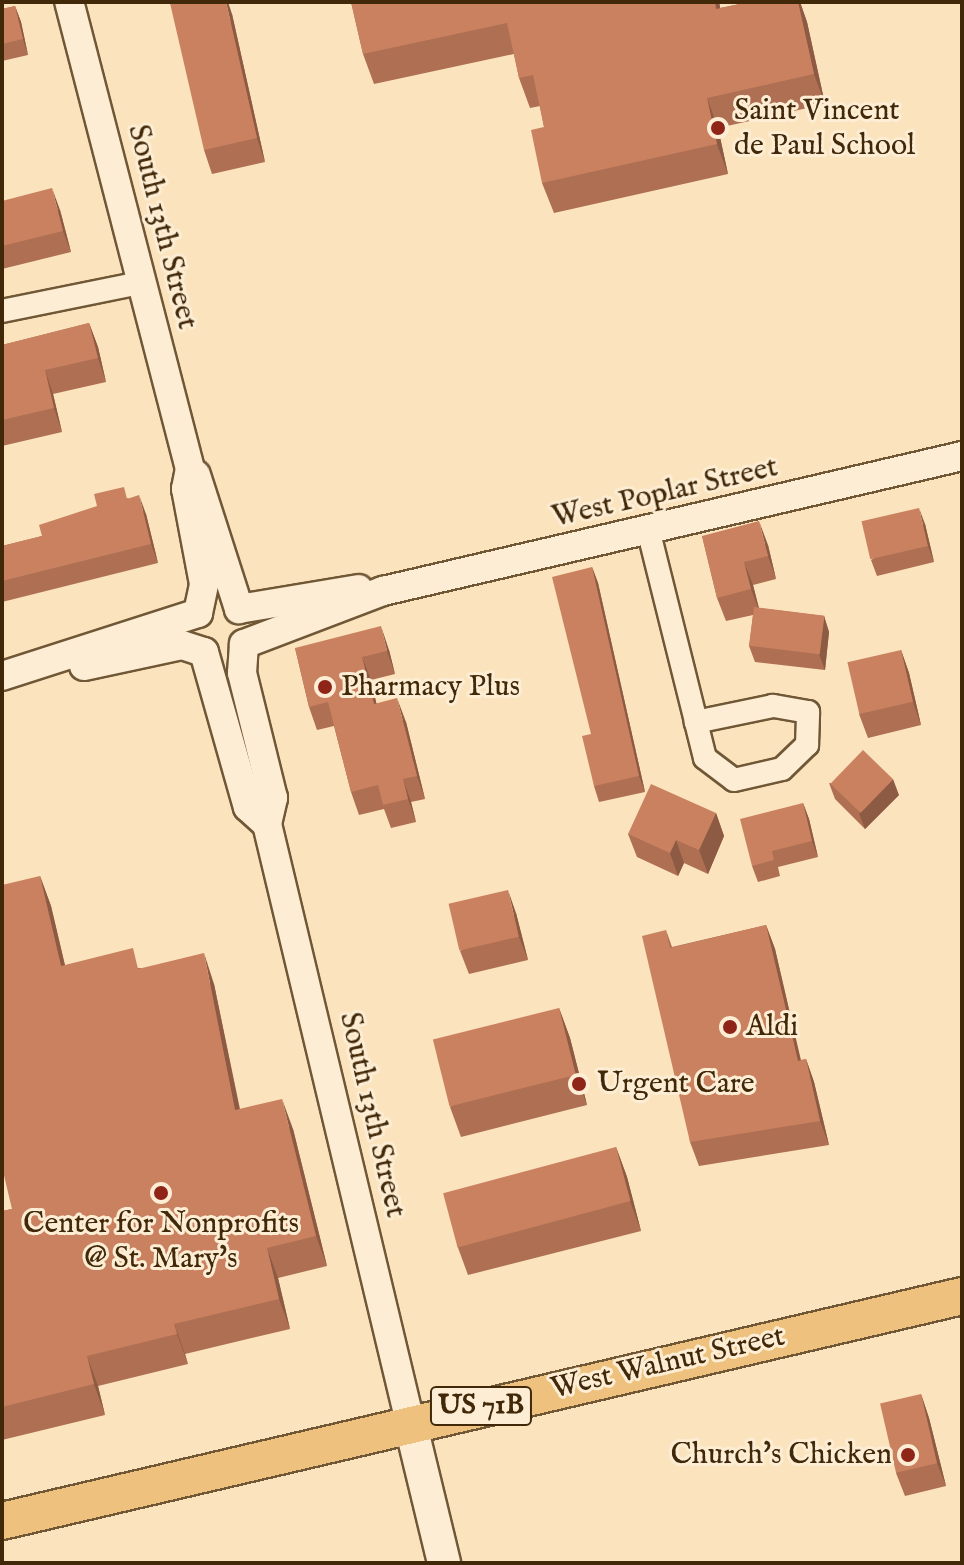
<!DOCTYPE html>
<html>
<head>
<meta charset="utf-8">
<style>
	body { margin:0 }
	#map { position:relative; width:964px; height:1565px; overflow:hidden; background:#fbe3bd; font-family:"IM FELL English",serif }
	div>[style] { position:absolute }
	.roads { filter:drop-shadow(2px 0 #705736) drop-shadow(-2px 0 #705736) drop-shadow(0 2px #705736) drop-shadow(0 -2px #705736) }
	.minor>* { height:22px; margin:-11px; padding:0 11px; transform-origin:11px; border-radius:11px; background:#fcedd4 }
	.tertiary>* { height:28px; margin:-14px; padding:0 14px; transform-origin:14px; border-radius:14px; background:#fcedd4 }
	.secondary>* { height:32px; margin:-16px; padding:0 16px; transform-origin:16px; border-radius:16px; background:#fcedd4 }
	.primary>* { height:36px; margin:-18px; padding:0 18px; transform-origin:18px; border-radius:18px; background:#eec27e }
	.wall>* { inset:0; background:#ae6f53 }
	.shaded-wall>* { inset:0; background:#8d5a43 }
	.building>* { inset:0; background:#ca8160; transform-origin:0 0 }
	.dots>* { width:22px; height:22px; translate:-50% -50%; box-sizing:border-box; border:4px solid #fcedd4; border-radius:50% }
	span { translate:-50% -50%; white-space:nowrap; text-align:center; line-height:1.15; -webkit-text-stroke:6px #fcedd4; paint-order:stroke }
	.shield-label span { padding:2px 6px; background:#fcedd4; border:2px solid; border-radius:6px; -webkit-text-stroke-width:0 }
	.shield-label { font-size:28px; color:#412809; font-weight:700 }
	.poi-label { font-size:30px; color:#412809 }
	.left { translate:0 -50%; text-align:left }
	.right { translate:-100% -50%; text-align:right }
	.street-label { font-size:30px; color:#412809 }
	.frame { position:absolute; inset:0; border:4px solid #412809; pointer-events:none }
</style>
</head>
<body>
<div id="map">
	<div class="roads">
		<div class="minor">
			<i style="left:2px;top:311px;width:141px;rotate:-11.5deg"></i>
			<i style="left:649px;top:533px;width:195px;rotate:76deg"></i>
			<i style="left:696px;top:722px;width:37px;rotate:76deg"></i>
			<i style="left:705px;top:758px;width:36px;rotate:37deg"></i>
			<i style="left:734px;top:780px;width:49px;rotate:-12.9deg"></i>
			<i style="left:782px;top:769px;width:35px;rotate:-44deg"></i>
			<i style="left:807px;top:745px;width:33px;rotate:-88deg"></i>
			<i style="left:808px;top:712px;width:36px;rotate:-170deg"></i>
			<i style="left:773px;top:706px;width:79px;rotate:168.3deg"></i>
		</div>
		<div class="tertiary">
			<i style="left:196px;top:475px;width:141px;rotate:72.2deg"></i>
			<i style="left:239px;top:609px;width:121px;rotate:-9.5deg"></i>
			<i style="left:84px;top:666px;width:100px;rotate:-12.1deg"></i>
			<i style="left:182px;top:645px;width:23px;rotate:18deg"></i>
			<i style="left:204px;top:652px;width:161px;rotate:74.2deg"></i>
			<i style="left:248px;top:807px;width:25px;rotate:42deg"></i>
			<i style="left:2px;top:676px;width:206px;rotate:-17.8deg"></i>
			<i style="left:198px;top:613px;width:30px;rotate:-78deg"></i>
			<i style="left:204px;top:584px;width:97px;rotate:-100.7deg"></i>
			<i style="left:186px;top:489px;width:20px;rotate:-79deg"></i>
			<i style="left:190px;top:469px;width:482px;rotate:-104.5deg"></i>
			<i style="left:410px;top:1422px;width:615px;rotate:-103.45deg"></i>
			<i style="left:267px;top:824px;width:27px;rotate:-77deg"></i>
			<i style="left:273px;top:798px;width:129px;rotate:-103.9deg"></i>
			<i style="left:242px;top:673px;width:29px;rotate:-86deg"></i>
			<i style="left:244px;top:644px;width:149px;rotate:-20.9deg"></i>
			<i style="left:383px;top:591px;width:595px;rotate:-13.12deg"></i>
		</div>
		<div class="secondary">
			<i style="left:410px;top:1422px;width:145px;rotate:76.4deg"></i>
		</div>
		<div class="primary">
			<i style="left:2px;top:1521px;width:986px;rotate:-13.19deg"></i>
		</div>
	</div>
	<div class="wall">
		<i style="clip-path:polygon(351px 2px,719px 2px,720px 8px,749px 2px,800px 2px,807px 22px,825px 104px,718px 128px,728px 174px,554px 213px,542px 183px,544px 127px,540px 106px,530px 108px,519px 78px,514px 54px,374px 84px,363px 54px)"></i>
		<i style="clip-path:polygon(15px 6px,21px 22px,28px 55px,2px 61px,2px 9px)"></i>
		<i style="clip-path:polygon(232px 14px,265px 162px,212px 174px,204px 150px)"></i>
		<i style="clip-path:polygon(2px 201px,60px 210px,71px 252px,2px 269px)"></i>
		<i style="clip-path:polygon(89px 323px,98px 347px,106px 382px,53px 394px,62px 432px,2px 446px,2px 345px)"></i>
		<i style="clip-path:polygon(128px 498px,146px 514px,158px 563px,2px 602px,2px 546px,42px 536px)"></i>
		<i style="clip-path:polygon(925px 524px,934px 562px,877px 576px,871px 560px)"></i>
		<i style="clip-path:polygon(702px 536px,768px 545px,776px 579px,753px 585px,759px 608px,824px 616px,829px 632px,825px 670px,755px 662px,749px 646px,753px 615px,726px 621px,717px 598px)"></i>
		<i style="clip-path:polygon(592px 567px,598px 583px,645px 792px,599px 802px,594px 786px,591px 734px)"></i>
		<i style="clip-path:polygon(295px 648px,389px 650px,395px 674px,371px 680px,376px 703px,406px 722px,425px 799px,411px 802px,416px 822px,391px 828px,384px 809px,359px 815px,351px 792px,334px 726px,317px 730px,309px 707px)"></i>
		<i style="clip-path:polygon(901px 650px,909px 673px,921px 725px,868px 738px,859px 714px)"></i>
		<i style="clip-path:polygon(829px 783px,899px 795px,865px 829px,835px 799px)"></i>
		<i style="clip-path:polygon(803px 803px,809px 819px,818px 857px,778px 867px,780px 876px,758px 882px,752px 866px)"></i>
		<i style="clip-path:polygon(716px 813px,724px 836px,708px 874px,684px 863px,678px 876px,637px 857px,628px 834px)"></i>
		<i style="clip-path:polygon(40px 876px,51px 906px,65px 965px,140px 968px,214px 984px,240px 1109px,293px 1129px,327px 1266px,278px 1278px,290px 1329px,185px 1354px,188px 1364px,98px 1386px,105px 1415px,2px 1440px,2px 1211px,12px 1209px)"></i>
		<i style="clip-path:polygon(516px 913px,528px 960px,469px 974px,460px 951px)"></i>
		<i style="clip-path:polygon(766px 925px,775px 949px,801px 1060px,806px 1059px,814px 1082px,829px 1145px,699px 1166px,690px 1142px,666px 930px,672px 947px)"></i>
		<i style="clip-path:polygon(559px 1008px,570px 1038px,587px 1105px,461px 1137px,450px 1107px)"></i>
		<i style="clip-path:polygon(616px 1147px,627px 1177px,641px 1231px,468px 1275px,457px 1245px)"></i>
		<i style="clip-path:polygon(921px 1394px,929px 1418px,946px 1486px,905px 1496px,896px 1473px)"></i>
	</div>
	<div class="shaded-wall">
		<i style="clip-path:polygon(226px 2px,228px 2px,232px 14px,265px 162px,257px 138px)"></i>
		<i style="clip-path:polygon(715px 2px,719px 2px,727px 39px,716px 9px)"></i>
		<i style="clip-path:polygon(798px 2px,800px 2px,807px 22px,825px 104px,814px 74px)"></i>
		<i style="clip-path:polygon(15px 6px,21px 22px,28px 55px,23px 39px)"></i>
		<i style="clip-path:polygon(707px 98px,718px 128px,728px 174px,717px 144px)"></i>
		<i style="clip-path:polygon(52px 188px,60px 210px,71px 252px,63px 231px)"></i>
		<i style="clip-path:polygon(89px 323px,98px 347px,106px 382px,98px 358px)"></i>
		<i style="clip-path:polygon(45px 370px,53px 394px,62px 432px,54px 408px)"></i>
		<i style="clip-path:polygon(139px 495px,146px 514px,158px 563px,151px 544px)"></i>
		<i style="clip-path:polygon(919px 508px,925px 524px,934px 562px,928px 546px)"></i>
		<i style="clip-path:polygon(759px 521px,768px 545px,776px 579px,768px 556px)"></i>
		<i style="clip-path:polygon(744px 562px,753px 585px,760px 613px,751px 589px)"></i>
		<i style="clip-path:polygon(592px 567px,598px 583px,645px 792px,639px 776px)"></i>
		<i style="clip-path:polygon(824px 616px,829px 632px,825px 670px,819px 654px)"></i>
		<i style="clip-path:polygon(381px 626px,389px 650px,395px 674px,387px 651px)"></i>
		<i style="clip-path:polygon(901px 650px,909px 673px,921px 725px,913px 702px)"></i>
		<i style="clip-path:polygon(362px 657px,371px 680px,382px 727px,374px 704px)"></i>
		<i style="clip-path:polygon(397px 698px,406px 722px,425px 799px,417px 776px)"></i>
		<i style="clip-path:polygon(403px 779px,411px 802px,416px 822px,408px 799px)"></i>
		<i style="clip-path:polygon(893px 779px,899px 795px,865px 829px,859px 813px)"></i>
		<i style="clip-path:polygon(803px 803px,809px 819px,818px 857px,812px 841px)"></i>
		<i style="clip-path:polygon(716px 813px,724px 836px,708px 874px,699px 850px)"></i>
		<i style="clip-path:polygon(676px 840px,684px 863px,678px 876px,670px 853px)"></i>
		<i style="clip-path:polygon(40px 876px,51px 906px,72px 996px,61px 966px)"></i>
		<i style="clip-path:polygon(508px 890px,516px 913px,528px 960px,519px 937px)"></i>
		<i style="clip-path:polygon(766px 925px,775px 949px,806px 1084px,798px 1061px)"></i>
		<i style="clip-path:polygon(204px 953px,214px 984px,246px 1141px,235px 1110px)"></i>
		<i style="clip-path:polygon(559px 1008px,570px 1038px,587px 1105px,576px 1075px)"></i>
		<i style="clip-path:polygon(806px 1059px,814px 1082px,829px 1145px,820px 1121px)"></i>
		<i style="clip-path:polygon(282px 1099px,293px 1129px,327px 1266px,316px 1236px)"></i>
		<i style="clip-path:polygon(616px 1147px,627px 1177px,641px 1231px,630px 1201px)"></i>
		<i style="clip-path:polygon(267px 1248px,278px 1278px,290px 1329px,279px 1299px)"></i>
		<i style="clip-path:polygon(174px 1324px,185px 1354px,188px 1364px,177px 1334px)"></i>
		<i style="clip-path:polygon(87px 1356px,98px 1386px,105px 1415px,94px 1384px)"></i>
		<i style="clip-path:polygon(921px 1394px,929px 1418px,946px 1486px,937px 1463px)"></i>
	</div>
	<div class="building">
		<i style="clip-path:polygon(174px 2px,226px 2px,257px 138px,204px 150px,170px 3px)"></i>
		<i style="clip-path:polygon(351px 2px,715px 2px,716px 9px,749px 2px,798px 2px,814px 74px,707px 98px,717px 144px,542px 183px,531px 130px,544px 127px,533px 75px,519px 78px,507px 23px,363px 54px)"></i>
		<i style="clip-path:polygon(15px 6px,23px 39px,2px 44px,2px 9px)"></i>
		<i style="clip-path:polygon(52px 188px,63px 231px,2px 246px,2px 201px)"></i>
		<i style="clip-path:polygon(89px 323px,98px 358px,45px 370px,54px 408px,2px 420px,2px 345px)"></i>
		<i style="clip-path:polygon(124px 487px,127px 499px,139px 495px,151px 544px,2px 581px,2px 546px,42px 536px,39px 525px,97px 506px,94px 494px)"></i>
		<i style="left:919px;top:508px;width:39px;height:59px;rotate:77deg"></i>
		<i style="clip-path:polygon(759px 521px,768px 556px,744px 562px,751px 589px,717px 598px,702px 536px)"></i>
		<i style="clip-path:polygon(592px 567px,639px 776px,594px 786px,582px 736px,591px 734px,552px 577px)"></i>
		<i style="left:754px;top:607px;width:71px;height:39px;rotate:7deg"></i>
		<i style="clip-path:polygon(381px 626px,387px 651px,362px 657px,374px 704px,397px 698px,417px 776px,403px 779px,408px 799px,383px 805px,378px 785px,351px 792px,328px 702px,309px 707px,295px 648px)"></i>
		<i style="left:901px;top:650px;width:53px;height:55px;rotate:77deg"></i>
		<i style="left:863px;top:750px;width:42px;height:47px;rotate:44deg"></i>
		<i style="clip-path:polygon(651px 784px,716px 813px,699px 850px,676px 840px,670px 853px,628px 834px)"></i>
		<i style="clip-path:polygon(803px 803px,812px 841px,772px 851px,774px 860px,752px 866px,740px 819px)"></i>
		<i style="clip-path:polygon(40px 876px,61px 966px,133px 948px,138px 969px,204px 953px,235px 1110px,282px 1099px,316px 1236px,267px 1248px,279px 1299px,174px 1324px,177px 1334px,87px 1356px,94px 1384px,2px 1407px,2px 1211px,12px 1209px,2px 1167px,2px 897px,4px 896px,2px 885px)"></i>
		<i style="left:508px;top:890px;width:48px;height:61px;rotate:77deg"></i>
		<i style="clip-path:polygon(766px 925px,798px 1061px,806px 1059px,820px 1121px,690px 1142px,642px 936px,666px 930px,670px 948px)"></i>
		<i style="left:559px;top:1008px;width:69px;height:130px;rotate:76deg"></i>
		<i style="left:616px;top:1147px;width:56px;height:179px;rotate:75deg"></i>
		<i style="left:921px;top:1394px;width:71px;height:42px;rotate:77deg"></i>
	</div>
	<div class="dots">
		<i style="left:718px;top:128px;background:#8f2418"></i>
		<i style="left:325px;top:687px;background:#8f2418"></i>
		<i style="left:730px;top:1027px;background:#8f2418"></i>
		<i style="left:579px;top:1084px;background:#8f2418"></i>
		<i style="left:161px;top:1193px;background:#8f2418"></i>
		<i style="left:908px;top:1455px;background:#8f2418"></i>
	</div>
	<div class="shield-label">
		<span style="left:481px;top:1406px">US 71B</span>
	</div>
	<div class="poi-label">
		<span class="left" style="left:734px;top:128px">Saint Vincent<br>de Paul School</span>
		<span class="left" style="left:341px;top:687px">Pharmacy Plus</span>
		<span class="left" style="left:746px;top:1027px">Aldi</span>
		<span class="left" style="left:597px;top:1084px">Urgent Care</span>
		<span style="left:161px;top:1241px">Center for Nonprofits<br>@ St. Mary's</span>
		<span class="right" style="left:892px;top:1455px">Church's Chicken</span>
	</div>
	<div class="street-label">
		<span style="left:162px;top:227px;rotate:76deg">South 13th Street</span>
		<span style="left:665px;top:493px;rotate:-13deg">West Poplar Street</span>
		<span style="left:372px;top:1115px;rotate:77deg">South 13th Street</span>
		<span style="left:668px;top:1363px;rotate:-13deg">West Walnut Street</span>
	</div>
	<div class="frame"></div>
</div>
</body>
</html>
